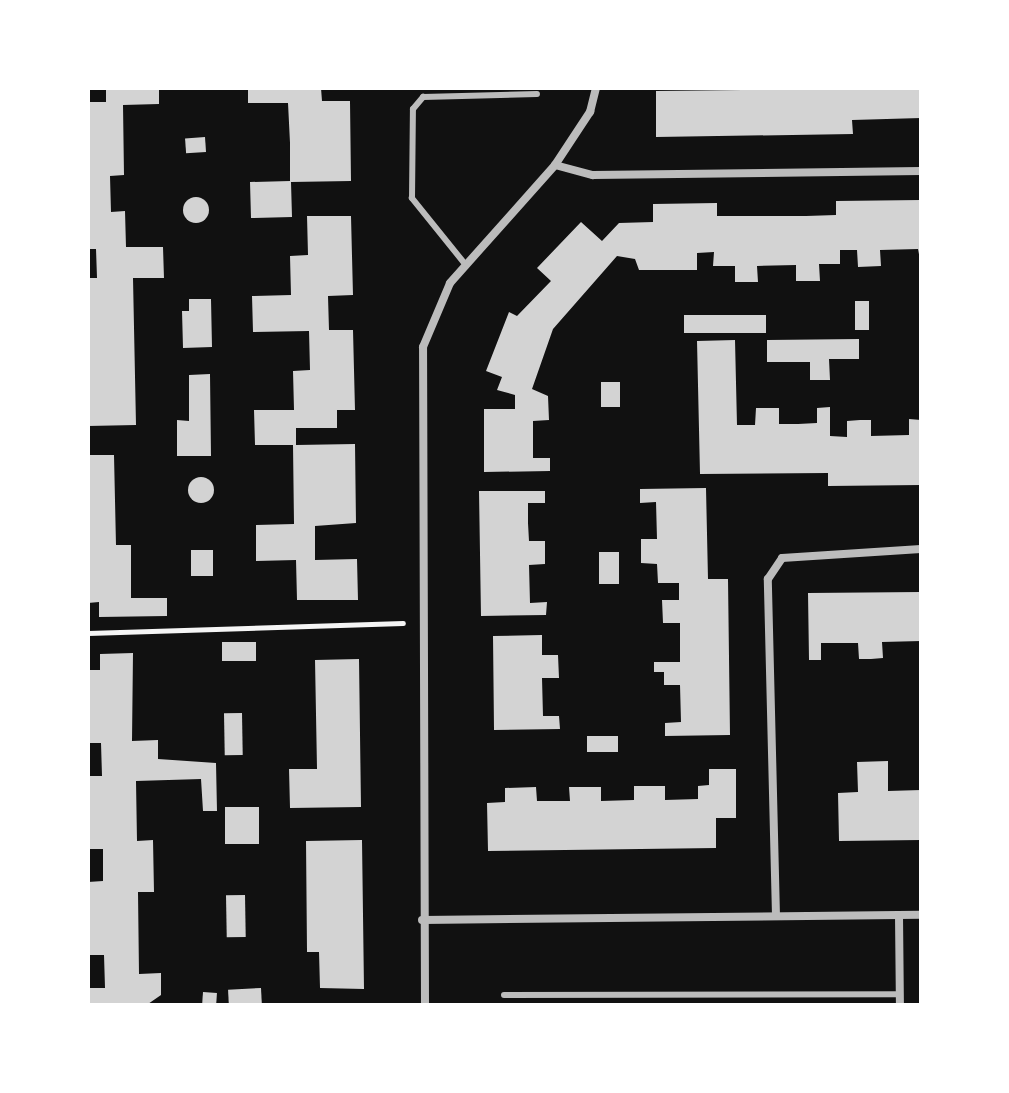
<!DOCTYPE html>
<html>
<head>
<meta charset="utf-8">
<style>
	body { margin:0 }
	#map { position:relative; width:1009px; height:1093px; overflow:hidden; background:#111; font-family:"Fira Sans",sans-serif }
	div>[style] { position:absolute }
	.building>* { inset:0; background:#d3d3d3; transform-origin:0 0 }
	.round { border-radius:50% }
	.path>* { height:5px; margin:-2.5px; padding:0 2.5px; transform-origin:2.5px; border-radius:2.5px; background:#f5f5f5 }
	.service>* { height:6px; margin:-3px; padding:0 3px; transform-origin:3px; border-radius:3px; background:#bcbcbc }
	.minor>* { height:8px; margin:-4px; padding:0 4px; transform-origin:4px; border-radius:4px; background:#bcbcbc }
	span { translate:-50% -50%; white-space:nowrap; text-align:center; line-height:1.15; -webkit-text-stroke:6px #fff; paint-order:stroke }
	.frame { position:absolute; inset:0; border:90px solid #fff; pointer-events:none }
</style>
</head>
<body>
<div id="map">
	<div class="building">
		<i style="clip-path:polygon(106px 88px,159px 88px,159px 104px,123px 105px,124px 175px,110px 176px,111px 212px,125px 211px,126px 247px,163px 247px,164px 278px,133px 278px,136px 425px,88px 426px,88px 278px,97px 278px,96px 249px,88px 249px,88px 102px,106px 102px)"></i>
		<i style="clip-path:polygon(248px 88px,321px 88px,322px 101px,350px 101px,351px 181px,291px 182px,292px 217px,251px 218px,250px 182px,290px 181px,290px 143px,288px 103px,248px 103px)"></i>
		<i style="clip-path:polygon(921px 88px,921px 118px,852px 120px,853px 134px,656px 137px,656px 91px)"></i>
		<i style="left:205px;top:137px;width:15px;height:20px;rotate:86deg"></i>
		<i class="round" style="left:183px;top:197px;width:26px;height:26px"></i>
		<i style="clip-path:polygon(921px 200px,921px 265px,918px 249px,880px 250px,881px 266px,858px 267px,857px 250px,840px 250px,840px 264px,819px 264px,820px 281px,796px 281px,796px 265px,757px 266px,758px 282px,735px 282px,735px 266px,713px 266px,714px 252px,697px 253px,697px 270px,639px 270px,635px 259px,617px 256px,553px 329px,532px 389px,548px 396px,549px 420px,533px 421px,533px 458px,550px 458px,550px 471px,484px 472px,484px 409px,515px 409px,515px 395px,497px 390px,502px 377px,486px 371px,509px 312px,517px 316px,551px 281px,537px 268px,581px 222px,602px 241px,619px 223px,653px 222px,653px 204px,717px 203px,717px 216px,806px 216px,836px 215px,836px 201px)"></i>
		<i style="clip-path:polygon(307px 216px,351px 216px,353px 295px,328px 296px,329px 330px,353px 330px,355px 410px,337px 410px,337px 428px,296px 428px,296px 445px,355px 444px,356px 523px,315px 526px,315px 560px,357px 559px,358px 600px,297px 600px,296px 560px,256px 561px,256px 525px,294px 524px,293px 445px,255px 445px,254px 410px,294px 410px,293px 371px,310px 370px,309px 331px,253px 332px,252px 296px,291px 295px,290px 256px,308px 255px)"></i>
		<i style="clip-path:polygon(189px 299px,211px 299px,212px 347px,183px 348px,182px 311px,189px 311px)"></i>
		<i style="left:855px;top:301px;width:14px;height:29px"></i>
		<i style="left:766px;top:315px;width:18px;height:82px;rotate:90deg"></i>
		<i style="clip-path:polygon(859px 339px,859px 359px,829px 359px,830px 380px,810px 380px,810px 362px,767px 362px,767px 340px)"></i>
		<i style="clip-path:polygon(735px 340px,737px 425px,755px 425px,756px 408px,779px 408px,779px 424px,798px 424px,817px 423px,817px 408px,830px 407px,830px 436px,847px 437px,847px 421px,860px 420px,871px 420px,871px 436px,909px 435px,909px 419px,921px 420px,921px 485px,828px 486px,828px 473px,700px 474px,697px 341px)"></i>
		<i style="clip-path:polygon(210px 374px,211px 456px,177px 456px,177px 420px,189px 421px,189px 375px)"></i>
		<i style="left:601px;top:382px;width:19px;height:25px"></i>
		<i style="clip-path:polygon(88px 455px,114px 455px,116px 545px,131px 545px,131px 598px,167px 598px,167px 616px,99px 617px,99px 602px,88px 603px)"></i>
		<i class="round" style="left:188px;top:477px;width:26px;height:26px"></i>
		<i style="clip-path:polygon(706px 488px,708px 579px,728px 579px,730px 735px,665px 736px,665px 723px,681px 722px,680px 685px,664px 685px,664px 672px,654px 672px,654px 662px,680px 662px,680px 623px,663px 623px,662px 600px,679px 600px,679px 583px,658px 583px,657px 564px,641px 563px,641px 539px,657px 539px,656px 502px,640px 503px,640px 489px)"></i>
		<i style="clip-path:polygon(479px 491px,545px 491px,545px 503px,528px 503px,528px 523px,529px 541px,545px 541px,545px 564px,529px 565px,530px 603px,547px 602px,546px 615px,481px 616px)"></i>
		<i style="left:213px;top:550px;width:26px;height:22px;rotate:90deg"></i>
		<i style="left:599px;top:552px;width:20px;height:32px"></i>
		<i style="clip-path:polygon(921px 592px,921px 641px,882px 642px,883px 658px,871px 659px,859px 659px,858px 643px,821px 643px,821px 660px,809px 660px,808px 593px)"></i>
		<i style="clip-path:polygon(542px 635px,542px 655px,558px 655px,559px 678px,542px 678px,543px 716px,559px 716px,560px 729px,494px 730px,493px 636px)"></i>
		<i style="left:256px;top:642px;width:19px;height:34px;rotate:90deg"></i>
		<i style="clip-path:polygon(133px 653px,132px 741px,158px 740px,158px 759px,216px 763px,217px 811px,203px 811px,201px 779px,136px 781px,137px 841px,153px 840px,154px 892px,138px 892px,139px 974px,161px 973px,161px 995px,148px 1004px,88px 1005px,88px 988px,105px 988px,104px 955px,88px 955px,88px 882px,103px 881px,103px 849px,88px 849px,88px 776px,102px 776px,101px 743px,88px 743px,88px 670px,100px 670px,100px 654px)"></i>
		<i style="clip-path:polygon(359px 659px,361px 807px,290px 808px,289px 769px,317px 769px,315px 660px)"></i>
		<i style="left:242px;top:713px;width:42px;height:18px;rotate:89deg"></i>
		<i style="left:587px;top:736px;width:31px;height:16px"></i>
		<i style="clip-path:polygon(888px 761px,888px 791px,921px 790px,921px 840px,839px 841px,838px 793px,858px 792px,857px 762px)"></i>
		<i style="clip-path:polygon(709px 769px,736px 769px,736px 818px,716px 818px,716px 848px,488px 851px,487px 803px,505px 802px,505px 788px,536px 787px,537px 801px,570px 801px,569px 787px,601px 787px,601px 801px,634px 800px,634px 786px,665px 786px,665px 800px,698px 799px,698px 786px,709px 785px)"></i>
		<i style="left:225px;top:807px;width:34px;height:37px"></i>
		<i style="clip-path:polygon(362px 840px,364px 989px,320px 988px,319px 952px,307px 952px,306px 841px)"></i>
		<i style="left:245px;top:895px;width:42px;height:19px;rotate:89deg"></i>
		<i style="left:261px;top:988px;width:17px;height:33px;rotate:87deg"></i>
		<i style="left:203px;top:992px;width:14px;height:13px;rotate:4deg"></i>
	</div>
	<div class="path">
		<i style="left:88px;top:633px;width:315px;rotate:-1.8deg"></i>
	</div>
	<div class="service">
		<i style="left:465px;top:264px;width:85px;rotate:-128.8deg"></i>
		<i style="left:412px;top:198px;width:89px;rotate:-89.4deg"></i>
		<i style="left:413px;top:109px;width:16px;rotate:-50deg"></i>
		<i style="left:423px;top:97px;width:114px;rotate:-1.5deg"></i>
		<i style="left:504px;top:995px;width:396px;rotate:-0.1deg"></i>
	</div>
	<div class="minor">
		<i style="left:555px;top:165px;width:39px;rotate:15deg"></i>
		<i style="left:593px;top:175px;width:328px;rotate:-0.7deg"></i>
		<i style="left:776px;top:916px;width:337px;rotate:-91.4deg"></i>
		<i style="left:768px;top:579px;width:25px;rotate:-56deg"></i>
		<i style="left:782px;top:558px;width:139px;rotate:-3.7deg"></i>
		<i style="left:899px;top:916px;width:89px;rotate:89.4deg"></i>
		<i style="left:422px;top:920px;width:499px;rotate:-0.6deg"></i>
		<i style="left:425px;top:1005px;width:658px;rotate:-90.17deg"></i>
		<i style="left:423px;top:347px;width:69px;rotate:-67.1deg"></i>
		<i style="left:450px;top:283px;width:158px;rotate:-48.3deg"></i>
		<i style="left:555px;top:165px;width:64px;rotate:-56.6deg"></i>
		<i style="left:590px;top:112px;width:25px;rotate:-76deg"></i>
	</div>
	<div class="frame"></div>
</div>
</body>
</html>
